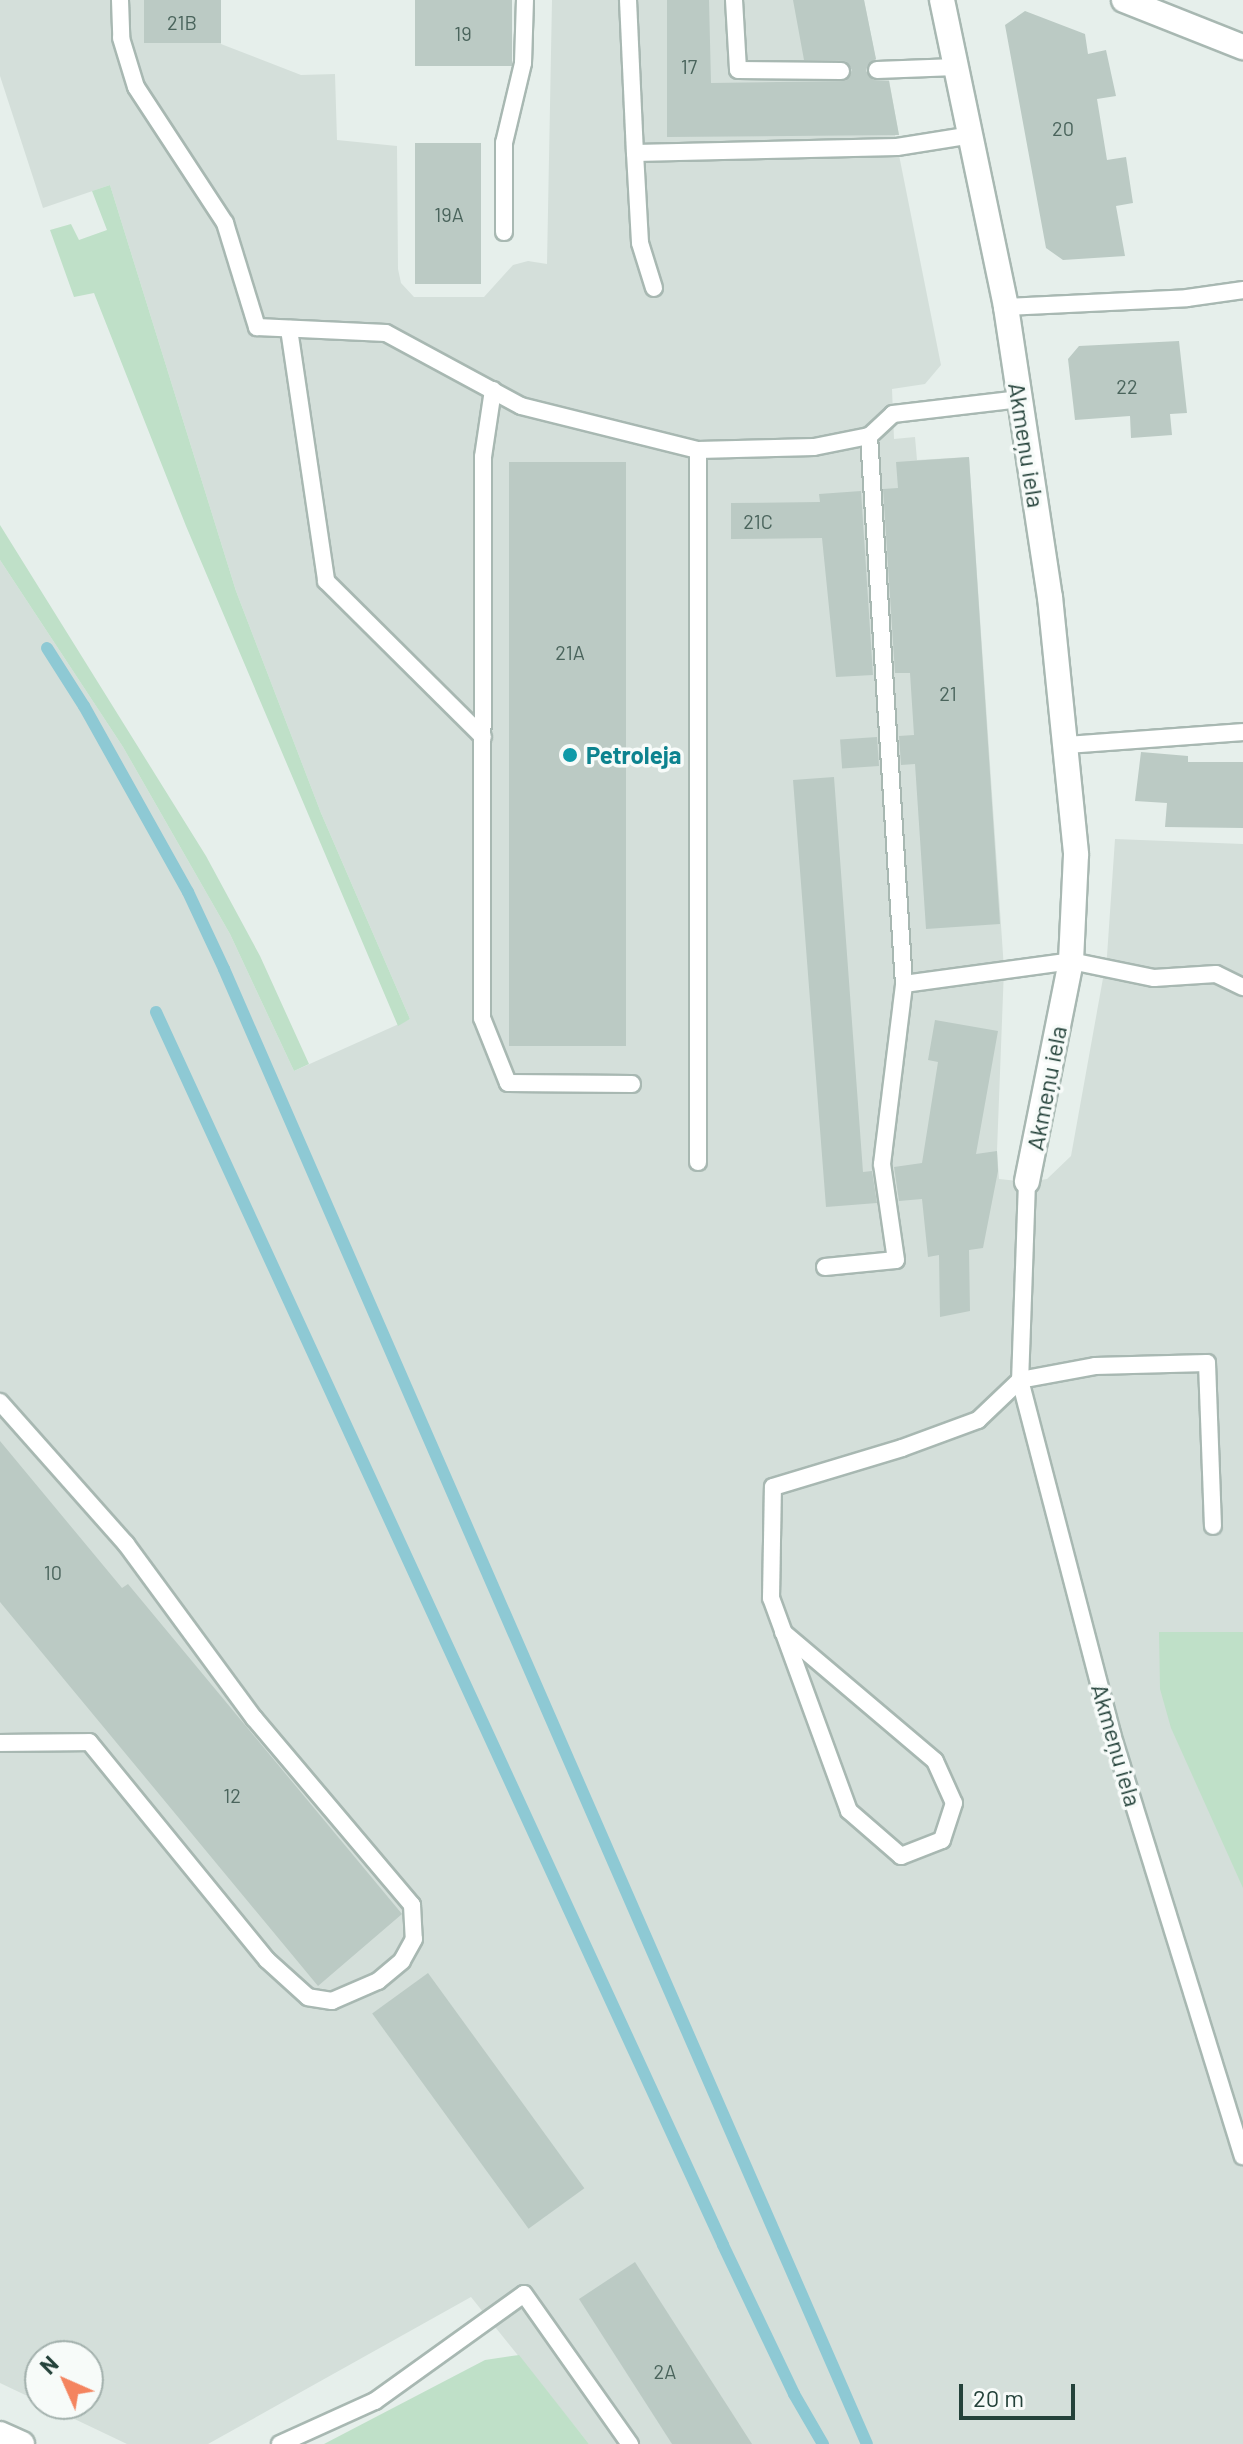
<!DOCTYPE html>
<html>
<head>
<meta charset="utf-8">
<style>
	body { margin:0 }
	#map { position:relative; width:1243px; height:2444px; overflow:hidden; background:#e6efeb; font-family:Barlow,sans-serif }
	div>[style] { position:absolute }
	.built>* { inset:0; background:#d4dfda }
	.green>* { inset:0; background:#bfe0c8 }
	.stream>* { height:12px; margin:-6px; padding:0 6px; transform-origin:6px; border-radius:6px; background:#8ec9d4 }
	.building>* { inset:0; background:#bbcac4; transform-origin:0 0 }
	.roads { filter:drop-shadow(2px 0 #a8b8b2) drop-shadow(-2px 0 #a8b8b2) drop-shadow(0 2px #a8b8b2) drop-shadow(0 -2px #a8b8b2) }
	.service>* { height:16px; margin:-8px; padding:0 8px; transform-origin:8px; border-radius:8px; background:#fff }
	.minor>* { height:24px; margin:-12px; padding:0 12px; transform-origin:12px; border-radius:12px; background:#fff }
	.secondary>* { height:24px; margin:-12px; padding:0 12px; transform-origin:12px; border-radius:12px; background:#fff }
	.dots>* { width:22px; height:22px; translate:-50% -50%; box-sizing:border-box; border:4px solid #f7fbf9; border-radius:50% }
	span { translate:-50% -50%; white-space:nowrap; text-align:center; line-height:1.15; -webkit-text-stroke:7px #f7fbf9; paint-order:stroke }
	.number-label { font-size:20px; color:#4a645c }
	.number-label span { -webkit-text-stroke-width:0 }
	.street-label { font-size:24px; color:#24423a }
	.culture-label { font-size:24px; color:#0d838f; font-weight:700 }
	.left { translate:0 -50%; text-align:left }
	.north { position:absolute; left:24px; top:2340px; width:80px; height:80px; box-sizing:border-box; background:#f7fbf9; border:2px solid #a3b1ad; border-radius:50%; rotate:315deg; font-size:22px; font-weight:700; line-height:32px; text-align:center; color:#24423a }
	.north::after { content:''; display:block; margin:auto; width:28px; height:36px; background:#f4845f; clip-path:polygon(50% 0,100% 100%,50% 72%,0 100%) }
	.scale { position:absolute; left:959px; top:2384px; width:116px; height:36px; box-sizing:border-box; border:4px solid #24423a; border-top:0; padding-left:10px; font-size:24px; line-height:28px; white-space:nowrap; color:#24423a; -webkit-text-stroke:6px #f7fbf9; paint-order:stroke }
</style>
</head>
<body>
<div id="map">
	<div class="built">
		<i style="clip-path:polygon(0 0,221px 0,221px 44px,301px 75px,335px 74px,337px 140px,397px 146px,398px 269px,401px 283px,414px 297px,484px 297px,513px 265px,528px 261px,547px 264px,552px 0,864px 0,880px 80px,889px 80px,899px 135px,895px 135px,941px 365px,925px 384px,892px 389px,894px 439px,915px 437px,917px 460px,969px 457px,1004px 969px,997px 1151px,999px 1179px,1027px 1182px,1047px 1179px,1071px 1156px,1107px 956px,1115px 839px,1243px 844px,1243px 2444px,589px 2444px,471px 2297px,208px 2444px,127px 2444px,43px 2404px,88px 2404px,88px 2356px,40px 2356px,40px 2402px,0 2383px,0 560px,123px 747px,230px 934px,294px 1071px,410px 1019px,321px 813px,236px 591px,110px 185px,43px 208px,0 76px)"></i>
	</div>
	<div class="green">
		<i style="clip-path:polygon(110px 185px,236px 591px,321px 813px,410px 1019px,398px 1026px,186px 526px,94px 293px,74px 297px,50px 230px,71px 224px,79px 240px,107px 230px,92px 191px)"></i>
		<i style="clip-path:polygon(0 525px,206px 856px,260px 956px,309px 1064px,294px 1071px,230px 934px,123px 747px,0 560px)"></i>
		<i style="clip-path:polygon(1159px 1632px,1243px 1632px,1243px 1888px,1171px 1728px,1160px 1689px)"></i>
		<i style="clip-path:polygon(519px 2355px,589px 2444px,324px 2444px,485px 2360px)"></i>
	</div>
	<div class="stream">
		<i style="left:47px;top:648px;width:69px;rotate:57.5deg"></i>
		<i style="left:84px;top:706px;width:213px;rotate:60.8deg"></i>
		<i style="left:188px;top:892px;width:85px;rotate:64.9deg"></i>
		<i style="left:224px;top:969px;width:1609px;rotate:66.45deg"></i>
		<i style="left:156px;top:1012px;width:1357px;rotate:65.3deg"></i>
		<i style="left:723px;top:2245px;width:165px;rotate:64.5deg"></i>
		<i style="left:794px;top:2394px;width:58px;rotate:59.9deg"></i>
	</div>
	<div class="building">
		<i style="left:144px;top:0;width:77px;height:43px"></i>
		<i style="left:415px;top:0;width:97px;height:66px"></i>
		<i style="clip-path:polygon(667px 0,709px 0,711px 83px,846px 81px,852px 70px,846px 61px,804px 60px,793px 0,864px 0,876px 59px,868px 64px,866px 71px,873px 80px,889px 81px,899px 135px,667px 137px)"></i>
		<i style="clip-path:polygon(1025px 11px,1085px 34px,1088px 54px,1106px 50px,1116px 96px,1097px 99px,1107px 160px,1126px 157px,1133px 203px,1116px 206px,1125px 256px,1063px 260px,1046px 248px,1005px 25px)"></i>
		<i style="left:415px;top:143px;width:66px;height:141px"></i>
		<i style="clip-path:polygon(1179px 341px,1187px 413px,1170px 414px,1172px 435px,1131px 438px,1130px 416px,1075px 420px,1068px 359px,1079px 346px)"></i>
		<i style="clip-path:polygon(969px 457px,1000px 924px,926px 929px,915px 764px,901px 765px,899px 736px,914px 735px,910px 673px,895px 673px,883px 489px,898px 488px,896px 462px)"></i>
		<i style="left:626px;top:462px;width:584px;height:117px;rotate:90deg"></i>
		<i style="clip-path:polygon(861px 491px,873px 675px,836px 677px,822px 538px,731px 539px,731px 503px,820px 502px,819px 494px)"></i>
		<i style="left:877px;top:737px;width:29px;height:37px;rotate:86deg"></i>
		<i style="clip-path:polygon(1141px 752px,1188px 756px,1188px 762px,1243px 762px,1243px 828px,1165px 827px,1167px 803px,1135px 801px)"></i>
		<i style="clip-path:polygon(834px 777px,863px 1172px,872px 1171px,877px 1203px,826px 1207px,793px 780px)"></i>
		<i style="clip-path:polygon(935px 1020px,998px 1031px,976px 1154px,997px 1151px,998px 1171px,983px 1248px,969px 1250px,970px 1311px,940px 1317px,939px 1255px,928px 1257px,922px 1199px,899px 1201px,894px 1167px,922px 1163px,938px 1062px,928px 1060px)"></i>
		<i style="clip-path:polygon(0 1441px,122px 1588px,128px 1584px,402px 1914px,318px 1986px,0 1602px)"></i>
		<i style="left:428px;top:1973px;width:266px;height:69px;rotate:54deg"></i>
		<i style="clip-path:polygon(635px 2262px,752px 2444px,672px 2444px,579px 2299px)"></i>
	</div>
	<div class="roads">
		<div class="service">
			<i style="left:120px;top:0;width:38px;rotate:88deg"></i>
			<i style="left:121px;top:38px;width:51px;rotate:73deg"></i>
			<i style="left:136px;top:87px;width:163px;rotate:56.8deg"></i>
			<i style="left:225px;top:223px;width:109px;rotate:72.9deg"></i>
			<i style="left:257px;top:327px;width:129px;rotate:2.7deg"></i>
			<i style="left:386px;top:333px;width:153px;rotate:28.4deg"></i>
			<i style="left:521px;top:406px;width:182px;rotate:14deg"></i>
			<i style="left:698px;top:450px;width:116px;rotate:-1.5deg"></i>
			<i style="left:814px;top:447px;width:56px;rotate:-11.3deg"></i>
			<i style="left:628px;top:0;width:153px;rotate:87.4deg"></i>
			<i style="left:635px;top:153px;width:262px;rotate:-1.3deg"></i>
			<i style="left:897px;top:147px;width:76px;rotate:-9.1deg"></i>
			<i style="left:734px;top:0;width:70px;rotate:86.7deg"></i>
			<i style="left:738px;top:70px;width:103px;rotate:0.6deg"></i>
			<i style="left:877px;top:70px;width:79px;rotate:-2.2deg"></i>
			<i style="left:635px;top:153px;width:90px;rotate:86.8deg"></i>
			<i style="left:640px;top:243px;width:47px;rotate:72.7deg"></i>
			<i style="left:504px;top:232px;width:89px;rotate:-90deg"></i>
			<i style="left:504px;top:143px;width:82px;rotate:-76.6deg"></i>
			<i style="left:523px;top:63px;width:63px;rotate:-88.2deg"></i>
			<i style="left:1006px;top:307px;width:181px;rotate:-2.8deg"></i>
			<i style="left:1187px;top:298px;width:57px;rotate:-8.1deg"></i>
			<i style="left:289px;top:329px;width:255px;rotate:81.6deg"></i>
			<i style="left:326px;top:581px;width:221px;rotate:44.8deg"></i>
			<i style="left:493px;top:390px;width:68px;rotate:98.5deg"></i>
			<i style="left:483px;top:457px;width:561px;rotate:90.1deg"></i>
			<i style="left:482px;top:1018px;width:70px;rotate:68.2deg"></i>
			<i style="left:508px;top:1083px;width:124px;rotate:0.5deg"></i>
			<i style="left:1020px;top:399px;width:128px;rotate:173.3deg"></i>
			<i style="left:893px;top:414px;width:33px;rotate:137deg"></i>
			<i style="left:869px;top:436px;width:549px;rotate:86.35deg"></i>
			<i style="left:904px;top:984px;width:169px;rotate:-7.8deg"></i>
			<i style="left:1071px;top:961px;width:85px;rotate:11.6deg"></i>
			<i style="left:1154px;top:978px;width:62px;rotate:-3.7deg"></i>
			<i style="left:1216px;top:974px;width:30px;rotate:26deg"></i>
			<i style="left:698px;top:450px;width:712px;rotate:90deg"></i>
			<i style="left:1068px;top:745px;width:175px;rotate:-4.2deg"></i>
			<i style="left:1027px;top:1182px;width:198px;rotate:92deg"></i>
			<i style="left:1020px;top:1380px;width:366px;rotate:75.4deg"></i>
			<i style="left:1112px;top:1734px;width:442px;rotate:72.8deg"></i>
			<i style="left:825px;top:1267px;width:71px;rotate:-5.6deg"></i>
			<i style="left:896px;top:1260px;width:97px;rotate:-98.3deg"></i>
			<i style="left:882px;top:1164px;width:181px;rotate:-83deg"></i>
			<i style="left:0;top:1402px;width:190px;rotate:48.4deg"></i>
			<i style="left:126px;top:1544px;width:216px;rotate:53.7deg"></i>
			<i style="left:254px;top:1718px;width:245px;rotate:49.8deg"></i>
			<i style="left:412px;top:1905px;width:34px;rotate:87deg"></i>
			<i style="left:414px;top:1939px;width:25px;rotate:119deg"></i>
			<i style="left:402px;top:1961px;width:31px;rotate:140deg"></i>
			<i style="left:378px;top:1981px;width:50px;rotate:156.5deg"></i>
			<i style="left:332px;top:2001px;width:24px;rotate:-171deg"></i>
			<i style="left:308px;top:1997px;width:55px;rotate:-137.9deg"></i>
			<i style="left:267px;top:1960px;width:281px;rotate:-129.2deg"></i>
			<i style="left:89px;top:1742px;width:89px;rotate:179.4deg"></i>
			<i style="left:783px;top:1632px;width:199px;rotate:40.3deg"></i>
			<i style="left:935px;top:1761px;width:46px;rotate:65.7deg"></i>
			<i style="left:954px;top:1803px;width:39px;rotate:108deg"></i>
			<i style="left:942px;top:1840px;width:44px;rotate:158.7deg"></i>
			<i style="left:901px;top:1856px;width:69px;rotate:-139.1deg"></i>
			<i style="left:849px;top:1811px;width:227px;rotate:-110.1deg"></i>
			<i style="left:771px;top:1598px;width:111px;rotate:-89deg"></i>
			<i style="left:773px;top:1487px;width:135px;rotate:-16.8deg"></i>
			<i style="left:902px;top:1448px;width:81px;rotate:-20.2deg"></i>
			<i style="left:978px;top:1420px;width:58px;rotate:-43.6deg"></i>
			<i style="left:1020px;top:1380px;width:76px;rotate:-10.6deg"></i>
			<i style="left:1095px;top:1366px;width:112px;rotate:-1.5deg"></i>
			<i style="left:1207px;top:1363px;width:163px;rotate:87.9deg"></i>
			<i style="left:280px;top:2444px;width:104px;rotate:-24.4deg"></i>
			<i style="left:375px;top:2401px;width:183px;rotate:-35.7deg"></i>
			<i style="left:524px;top:2294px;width:184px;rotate:54.8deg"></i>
		</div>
		<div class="minor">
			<i style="left:942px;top:0;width:314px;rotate:78.2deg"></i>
			<i style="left:1006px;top:307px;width:293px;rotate:81.4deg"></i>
			<i style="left:1050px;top:597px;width:259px;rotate:84.2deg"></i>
			<i style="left:1076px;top:855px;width:106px;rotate:92.7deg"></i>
			<i style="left:1071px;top:961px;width:225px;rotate:101.3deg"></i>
			<i style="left:0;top:2434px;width:24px;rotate:24deg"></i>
		</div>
		<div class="secondary">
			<i style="left:1124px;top:0;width:128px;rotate:21.6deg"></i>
		</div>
	</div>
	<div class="dots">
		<i style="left:570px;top:755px;background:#0f9aa8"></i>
	</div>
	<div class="number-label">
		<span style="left:182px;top:22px">21B</span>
		<span style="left:463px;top:33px">19</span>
		<span style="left:689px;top:66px">17</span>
		<span style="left:1063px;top:128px">20</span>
		<span style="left:449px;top:214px">19A</span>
		<span style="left:1127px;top:386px">22</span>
		<span style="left:758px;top:521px">21C</span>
		<span style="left:570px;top:652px">21A</span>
		<span style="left:948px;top:693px">21</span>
		<span style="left:53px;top:1572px">10</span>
		<span style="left:232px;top:1795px">12</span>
		<span style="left:665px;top:2371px">2A</span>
	</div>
	<div class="street-label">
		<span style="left:1027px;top:445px;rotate:81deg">Akmeņu iela</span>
		<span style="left:1046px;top:1088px;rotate:-79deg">Akmeņu iela</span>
		<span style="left:1117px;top:1745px;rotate:74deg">Akmeņu iela</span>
	</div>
	<div class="culture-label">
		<span class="left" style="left:586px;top:755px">Petroleja</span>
	</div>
	<div class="north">N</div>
	<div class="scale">20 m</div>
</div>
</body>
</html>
